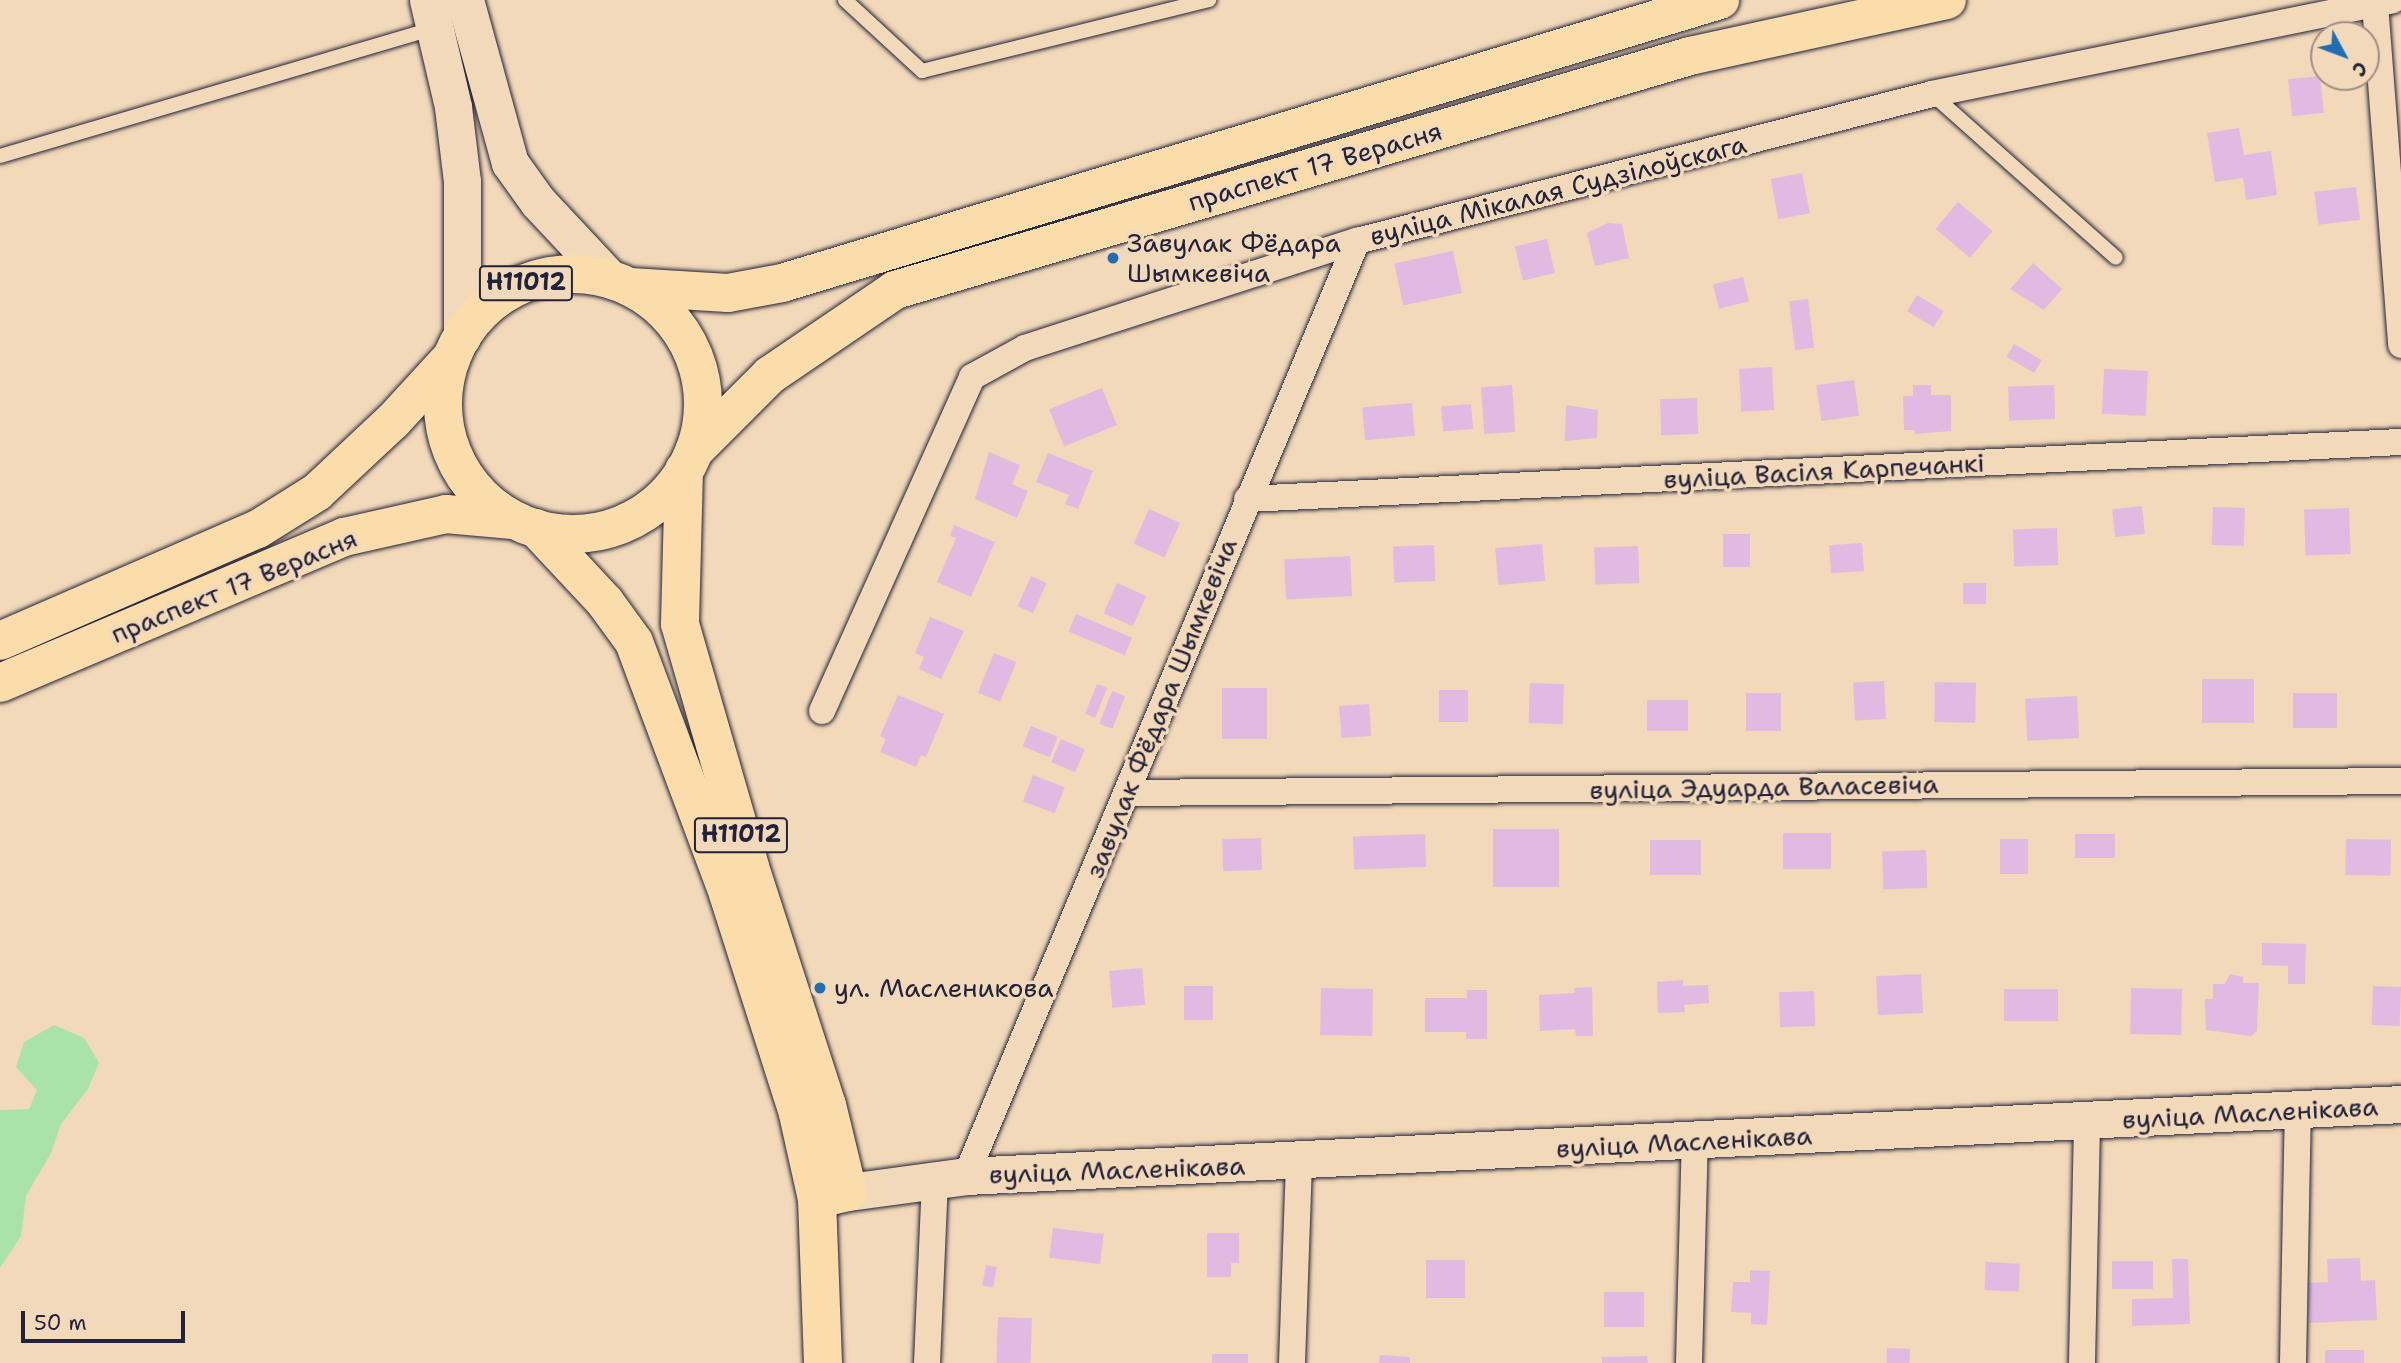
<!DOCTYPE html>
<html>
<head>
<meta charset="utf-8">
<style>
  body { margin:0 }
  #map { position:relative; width:2401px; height:1363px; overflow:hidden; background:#f2d9b9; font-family:"Shantell Sans",sans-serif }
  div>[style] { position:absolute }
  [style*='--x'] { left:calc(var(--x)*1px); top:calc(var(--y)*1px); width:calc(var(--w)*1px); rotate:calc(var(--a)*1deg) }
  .green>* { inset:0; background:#a9e3a8 }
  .building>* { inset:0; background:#e1bae2; transform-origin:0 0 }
  .roads { filter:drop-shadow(0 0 2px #22223b) drop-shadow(0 0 2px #22223b) }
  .service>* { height:14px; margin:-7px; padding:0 7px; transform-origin:7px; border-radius:7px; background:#f2d9b9 }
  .minor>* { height:26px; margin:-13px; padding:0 13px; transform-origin:13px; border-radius:13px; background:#f2d9b9 }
  .secondary>* { height:37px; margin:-18.5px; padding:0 18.5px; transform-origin:18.5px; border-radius:18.5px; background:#f2d9b9 }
  .primary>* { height:38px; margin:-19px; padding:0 19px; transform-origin:19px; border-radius:19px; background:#fbddab }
  .primary>.ring { margin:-19px; padding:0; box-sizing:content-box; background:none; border:38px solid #fbddab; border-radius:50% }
  .dots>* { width:19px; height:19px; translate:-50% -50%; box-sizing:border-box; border:4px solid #f2d9b9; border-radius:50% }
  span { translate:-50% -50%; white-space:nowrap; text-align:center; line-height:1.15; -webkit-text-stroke:7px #f2d9b9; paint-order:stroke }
  .shield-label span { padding:2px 5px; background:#f2d9b9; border:2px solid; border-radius:5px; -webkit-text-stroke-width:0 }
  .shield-label { font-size:24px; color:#22223b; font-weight:700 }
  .street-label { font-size:26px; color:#22223b }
  .poi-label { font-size:26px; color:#22223b }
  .left { translate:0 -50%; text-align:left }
  .north { position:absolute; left:2310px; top:21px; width:70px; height:70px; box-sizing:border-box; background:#f2d9b9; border:2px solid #9f9087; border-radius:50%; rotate:131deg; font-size:19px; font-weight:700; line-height:28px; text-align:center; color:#22223b }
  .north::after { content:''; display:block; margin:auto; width:24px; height:32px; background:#1f6fb2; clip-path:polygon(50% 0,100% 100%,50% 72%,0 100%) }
  .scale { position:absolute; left:21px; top:1311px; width:164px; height:32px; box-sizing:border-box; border:4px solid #22223b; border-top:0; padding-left:9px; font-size:21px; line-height:24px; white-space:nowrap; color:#22223b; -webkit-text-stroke:5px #f2d9b9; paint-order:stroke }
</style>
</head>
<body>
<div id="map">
  <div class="green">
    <div style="clip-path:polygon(54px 1025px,84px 1038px,99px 1063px,88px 1089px,61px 1124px,51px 1153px,26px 1196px,21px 1236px,0 1268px,0 1110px,29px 1109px,37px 1090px,16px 1067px,24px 1042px)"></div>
  </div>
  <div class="building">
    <div style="left:2320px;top:76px;width:37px;height:32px;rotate:84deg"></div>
    <div style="clip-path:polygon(2239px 128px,2244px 155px,2271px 151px,2277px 195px,2246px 200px,2243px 178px,2215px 182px,2207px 133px)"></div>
    <div style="left:1802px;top:173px;width:41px;height:32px;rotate:79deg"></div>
    <div style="left:2356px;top:187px;width:33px;height:42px;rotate:83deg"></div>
    <div style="left:1958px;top:202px;width:45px;height:35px;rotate:40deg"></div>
    <div style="clip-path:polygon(1608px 223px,1622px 224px,1629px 258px,1595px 266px,1587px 233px)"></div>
    <div style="left:1547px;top:239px;width:35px;height:33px;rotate:77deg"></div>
    <div style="left:1453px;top:251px;width:43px;height:60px;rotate:78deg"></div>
    <div style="clip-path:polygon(2033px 263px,2062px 289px,2044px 310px,2010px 289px)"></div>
    <div style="left:1743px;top:277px;width:25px;height:31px;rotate:76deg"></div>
    <div style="left:1917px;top:295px;width:31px;height:19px;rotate:31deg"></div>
    <div style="left:1808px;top:299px;width:49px;height:19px;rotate:83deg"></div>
    <div style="left:2014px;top:344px;width:32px;height:15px;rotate:30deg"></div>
    <div style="left:1772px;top:367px;width:43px;height:33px;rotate:87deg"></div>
    <div style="left:2148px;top:371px;width:45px;height:44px;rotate:93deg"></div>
    <div style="left:1854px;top:380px;width:36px;height:38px;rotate:82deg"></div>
    <div style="left:1512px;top:385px;width:47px;height:31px;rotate:86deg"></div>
    <div style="clip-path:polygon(1913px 385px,1931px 385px,1931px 395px,1951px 395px,1951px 431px,1915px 434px,1915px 430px,1904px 430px,1903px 396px,1913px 396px)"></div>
    <div style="left:2054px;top:385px;width:34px;height:46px;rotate:88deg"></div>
    <div style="left:1102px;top:388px;width:40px;height:57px;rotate:68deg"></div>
    <div style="left:1697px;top:398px;width:36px;height:37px;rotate:88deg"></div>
    <div style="left:1412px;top:403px;width:33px;height:50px;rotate:85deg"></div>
    <div style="left:1471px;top:404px;width:25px;height:30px;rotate:85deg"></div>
    <div style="clip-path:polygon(1566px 405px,1598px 410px,1597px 438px,1565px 441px)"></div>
    <div style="clip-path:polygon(989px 452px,1020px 465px,1012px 484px,1028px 491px,1017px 518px,975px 499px)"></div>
    <div style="clip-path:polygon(1048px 453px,1093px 471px,1078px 509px,1065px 504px,1069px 495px,1036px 482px)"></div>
    <div style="left:2142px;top:506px;width:28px;height:30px;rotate:84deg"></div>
    <div style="left:2213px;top:507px;width:32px;height:38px;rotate:2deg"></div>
    <div style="left:2349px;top:508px;width:46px;height:45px;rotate:88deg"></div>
    <div style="left:1149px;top:509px;width:34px;height:38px;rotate:24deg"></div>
    <div style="clip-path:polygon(954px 525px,995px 542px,971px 597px,937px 582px,956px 538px,950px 536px)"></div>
    <div style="left:2057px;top:528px;width:37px;height:44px;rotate:88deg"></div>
    <div style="left:1723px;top:534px;width:27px;height:33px"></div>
    <div style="left:1862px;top:543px;width:28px;height:33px;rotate:86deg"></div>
    <div style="left:1542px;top:544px;width:37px;height:47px;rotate:85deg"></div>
    <div style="left:1434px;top:545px;width:36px;height:41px;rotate:88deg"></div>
    <div style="left:1638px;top:546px;width:37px;height:44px;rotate:88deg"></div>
    <div style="left:1350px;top:556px;width:40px;height:66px;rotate:87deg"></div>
    <div style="left:1031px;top:576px;width:17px;height:33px;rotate:24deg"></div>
    <div style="left:1117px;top:583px;width:32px;height:33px;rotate:24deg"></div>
    <div style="left:1986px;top:583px;width:21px;height:23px;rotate:90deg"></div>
    <div style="left:1076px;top:614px;width:61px;height:19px;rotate:23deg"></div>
    <div style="clip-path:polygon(930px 617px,964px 631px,941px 679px,919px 669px,924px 657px,915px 653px)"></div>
    <div style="left:994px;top:653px;width:24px;height:43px;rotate:22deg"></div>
    <div style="left:2202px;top:679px;width:52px;height:44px"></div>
    <div style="left:1884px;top:681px;width:38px;height:31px;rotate:87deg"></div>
    <div style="left:1935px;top:682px;width:41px;height:40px;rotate:1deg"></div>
    <div style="left:1530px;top:683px;width:34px;height:40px;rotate:2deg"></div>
    <div style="left:1097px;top:684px;width:11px;height:32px;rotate:22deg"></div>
    <div style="left:1222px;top:688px;width:45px;height:51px"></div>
    <div style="left:1439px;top:690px;width:29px;height:32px"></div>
    <div style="left:1112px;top:691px;width:14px;height:35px;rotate:21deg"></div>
    <div style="left:1746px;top:693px;width:35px;height:38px"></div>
    <div style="left:2293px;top:693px;width:44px;height:35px"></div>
    <div style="clip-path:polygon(898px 695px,944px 714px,926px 757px,921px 755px,916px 767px,880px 752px,886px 739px,880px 736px)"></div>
    <div style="left:2077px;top:696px;width:42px;height:52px;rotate:87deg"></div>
    <div style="left:1647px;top:700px;width:41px;height:31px"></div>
    <div style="left:1369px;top:704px;width:32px;height:30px;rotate:86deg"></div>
    <div style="left:1031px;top:726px;width:29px;height:22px;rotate:22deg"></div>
    <div style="left:1061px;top:739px;width:26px;height:25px;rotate:23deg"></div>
    <div style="left:1033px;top:775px;width:34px;height:28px;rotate:21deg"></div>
    <div style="left:1559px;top:829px;width:58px;height:66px;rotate:90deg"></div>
    <div style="left:1783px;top:833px;width:48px;height:36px"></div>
    <div style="left:1425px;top:834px;width:33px;height:72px;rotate:88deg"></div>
    <div style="left:2115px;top:834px;width:24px;height:40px;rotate:90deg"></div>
    <div style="left:1261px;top:838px;width:32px;height:39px;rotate:88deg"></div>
    <div style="left:2000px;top:839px;width:28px;height:35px"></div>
    <div style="left:2346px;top:839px;width:45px;height:36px;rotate:1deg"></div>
    <div style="left:1650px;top:840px;width:51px;height:35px"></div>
    <div style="left:1926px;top:850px;width:38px;height:44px;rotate:88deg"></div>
    <div style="clip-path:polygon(2262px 943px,2306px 944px,2305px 984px,2288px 984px,2288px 966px,2262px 965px)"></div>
    <div style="left:1142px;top:968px;width:37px;height:33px;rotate:85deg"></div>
    <div style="left:1921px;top:974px;width:39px;height:45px;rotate:87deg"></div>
    <div style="clip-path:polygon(2230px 974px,2243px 977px,2243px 983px,2259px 983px,2257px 1031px,2251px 1036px,2206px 1030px,2205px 999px,2213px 999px,2213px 984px,2225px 984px)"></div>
    <div style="clip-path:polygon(1683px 980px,1683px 986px,1708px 985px,1709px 1003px,1684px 1005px,1685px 1012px,1658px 1013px,1657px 982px)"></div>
    <div style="left:1213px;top:986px;width:34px;height:29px;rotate:90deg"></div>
    <div style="left:2373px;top:986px;width:28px;height:39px;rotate:2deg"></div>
    <div style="clip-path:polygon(1592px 987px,1593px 1036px,1576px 1036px,1575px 1029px,1540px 1031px,1539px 995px,1575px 993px,1574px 988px)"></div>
    <div style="left:1321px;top:988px;width:52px;height:47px;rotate:1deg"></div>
    <div style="left:2131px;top:988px;width:51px;height:46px;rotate:1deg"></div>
    <div style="left:2058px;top:989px;width:32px;height:54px;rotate:90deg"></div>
    <div style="clip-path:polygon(1467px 990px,1487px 990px,1487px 1039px,1466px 1039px,1466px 1032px,1425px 1032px,1425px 998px,1467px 998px)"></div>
    <div style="left:1814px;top:991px;width:35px;height:35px;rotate:88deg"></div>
    <div style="left:1053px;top:1228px;width:51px;height:30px;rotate:7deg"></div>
    <div style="clip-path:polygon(1207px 1233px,1239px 1233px,1239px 1263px,1231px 1263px,1231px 1277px,1207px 1277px)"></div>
    <div style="clip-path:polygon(2360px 1258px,2361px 1281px,2375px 1280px,2377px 1320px,2309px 1323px,2308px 1283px,2328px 1282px,2327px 1259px)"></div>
    <div style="clip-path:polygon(2172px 1259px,2188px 1259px,2190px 1324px,2132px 1326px,2132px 1299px,2173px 1298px)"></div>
    <div style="left:1426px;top:1260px;width:39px;height:38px"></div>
    <div style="left:2112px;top:1261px;width:41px;height:28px"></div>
    <div style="left:1986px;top:1262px;width:34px;height:28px;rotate:3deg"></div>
    <div style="left:986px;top:1265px;width:11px;height:21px;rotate:10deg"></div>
    <div style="clip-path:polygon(1750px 1270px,1770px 1271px,1767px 1325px,1751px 1324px,1751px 1313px,1731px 1312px,1733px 1282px,1750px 1282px)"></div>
    <div style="left:1604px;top:1292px;width:40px;height:35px"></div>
    <div style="left:998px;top:1317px;width:34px;height:46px;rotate:2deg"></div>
    <div style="left:1887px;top:1348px;width:23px;height:15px;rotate:2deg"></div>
    <div style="left:2325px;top:1350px;width:39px;height:13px"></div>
    <div style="left:1212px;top:1354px;width:36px;height:9px"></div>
    <div style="clip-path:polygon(1380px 1355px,1410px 1357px,1410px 1363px,1379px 1363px)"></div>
    <div style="clip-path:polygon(1647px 1356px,1648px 1363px,1602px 1363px,1602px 1357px)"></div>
  </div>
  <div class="roads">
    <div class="service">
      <div style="--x:845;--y:0;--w:105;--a:42.7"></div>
      <div style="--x:922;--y:71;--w:296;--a:-13.9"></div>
      <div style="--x:1932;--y:94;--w:246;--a:41.7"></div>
      <div style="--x:0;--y:156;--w:453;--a:-16.4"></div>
    </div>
    <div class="minor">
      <div style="--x:2375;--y:4;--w:342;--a:85.6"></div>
      <div style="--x:1247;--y:499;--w:1155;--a:-2.83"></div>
      <div style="--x:822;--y:711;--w:366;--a:-65.8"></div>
      <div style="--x:972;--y:377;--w:60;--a:-28.7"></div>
      <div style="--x:1025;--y:348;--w:349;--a:-17.9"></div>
      <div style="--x:1357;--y:241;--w:593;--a:-14.34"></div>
      <div style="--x:1932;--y:94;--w:470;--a:-11.5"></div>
      <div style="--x:1128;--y:793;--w:1273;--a:-0.54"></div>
      <div style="--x:966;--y:1176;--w:1013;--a:-67.31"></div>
      <div style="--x:927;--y:1363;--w:185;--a:-87.5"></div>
      <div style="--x:1292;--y:1363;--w:201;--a:-88"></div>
      <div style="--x:1689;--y:1363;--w:222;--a:-88.5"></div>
      <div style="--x:2082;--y:1363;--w:240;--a:-88.8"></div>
      <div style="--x:2293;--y:1363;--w:252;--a:-88.9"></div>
    </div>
    <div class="secondary">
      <div style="--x:428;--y:0;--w:110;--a:76.8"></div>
      <div style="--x:453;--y:107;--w:75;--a:83.1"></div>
      <div style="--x:462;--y:181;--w:156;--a:90"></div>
      <div style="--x:465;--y:0;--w:169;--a:74.6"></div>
      <div style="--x:510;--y:163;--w:48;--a:54.3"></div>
      <div style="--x:538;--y:202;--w:105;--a:46.9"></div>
      <div style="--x:848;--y:1192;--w:119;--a:-7.7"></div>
      <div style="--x:966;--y:1176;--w:1437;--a:-2.87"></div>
    </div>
    <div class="primary">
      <div class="ring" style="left:443px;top:274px;width:222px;height:222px"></div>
      <div style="--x:630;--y:287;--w:98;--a:3.5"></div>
      <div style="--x:728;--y:293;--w:55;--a:-10.5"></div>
      <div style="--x:782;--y:283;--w:980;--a:-16.79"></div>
      <div style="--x:694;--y:451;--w:107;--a:-45"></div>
      <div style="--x:770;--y:375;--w:151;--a:-34.2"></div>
      <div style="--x:895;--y:290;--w:829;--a:-16.4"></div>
      <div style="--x:1690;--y:56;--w:263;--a:-12.3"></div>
      <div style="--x:684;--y:470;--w:154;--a:91.5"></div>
      <div style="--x:680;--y:624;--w:253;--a:73.9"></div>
      <div style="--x:750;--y:867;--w:250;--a:72.1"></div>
      <div style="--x:827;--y:1105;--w:89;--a:76.4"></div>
      <div style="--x:848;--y:1192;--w:32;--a:167"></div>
      <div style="--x:817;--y:1199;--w:164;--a:87.9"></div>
      <div style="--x:536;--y:528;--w:101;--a:47"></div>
      <div style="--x:605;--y:602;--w:49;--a:54.1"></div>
      <div style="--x:634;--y:642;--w:269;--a:69.5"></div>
      <div style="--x:728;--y:894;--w:231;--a:72.3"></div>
      <div style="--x:798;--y:1114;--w:87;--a:77.4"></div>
      <div style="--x:0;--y:641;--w:281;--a:-23.5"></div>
      <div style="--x:258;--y:529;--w:70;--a:-32.1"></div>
      <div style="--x:317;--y:492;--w:104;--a:-43.1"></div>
      <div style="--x:393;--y:421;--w:86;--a:-47.4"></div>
      <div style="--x:0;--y:683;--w:374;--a:-23"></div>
      <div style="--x:344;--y:537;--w:105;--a:-12.7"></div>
      <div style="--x:446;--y:514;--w:67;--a:5.1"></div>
    </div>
  </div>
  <div class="dots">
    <div style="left:1113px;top:258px;background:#1f6fb2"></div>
    <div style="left:820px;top:988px;background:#1f6fb2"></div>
  </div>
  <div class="shield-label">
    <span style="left:526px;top:283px">Н11012</span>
    <span style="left:741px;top:835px">Н11012</span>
  </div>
  <div class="street-label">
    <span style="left:1315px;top:166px;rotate:-16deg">праспект 17 Верасня</span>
    <span style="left:1558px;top:190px;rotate:-14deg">вуліца Мікалая Судзілоўскага</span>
    <span style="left:1824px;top:471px;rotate:-3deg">вуліца Васіля Карпечанкі</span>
    <span style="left:234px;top:586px;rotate:-22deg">праспект 17 Верасня</span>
    <span style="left:1161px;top:708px;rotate:-68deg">завулак Фёдара Шымкевіча</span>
    <span style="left:1764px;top:787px;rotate:-1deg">вуліца Эдуарда Валасевіча</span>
    <span style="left:2250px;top:1113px;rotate:-3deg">вуліца Масленікава</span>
    <span style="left:1684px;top:1142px;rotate:-3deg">вуліца Масленікава</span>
    <span style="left:1117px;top:1170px;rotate:-2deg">вуліца Масленікава</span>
  </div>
  <div class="poi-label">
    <span class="left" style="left:1127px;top:258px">Завулак Фёдара<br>Шымкевіча</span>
    <span class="left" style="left:834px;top:988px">ул. Масленикова</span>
  </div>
  <div class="north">С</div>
  <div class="scale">50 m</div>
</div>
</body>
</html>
